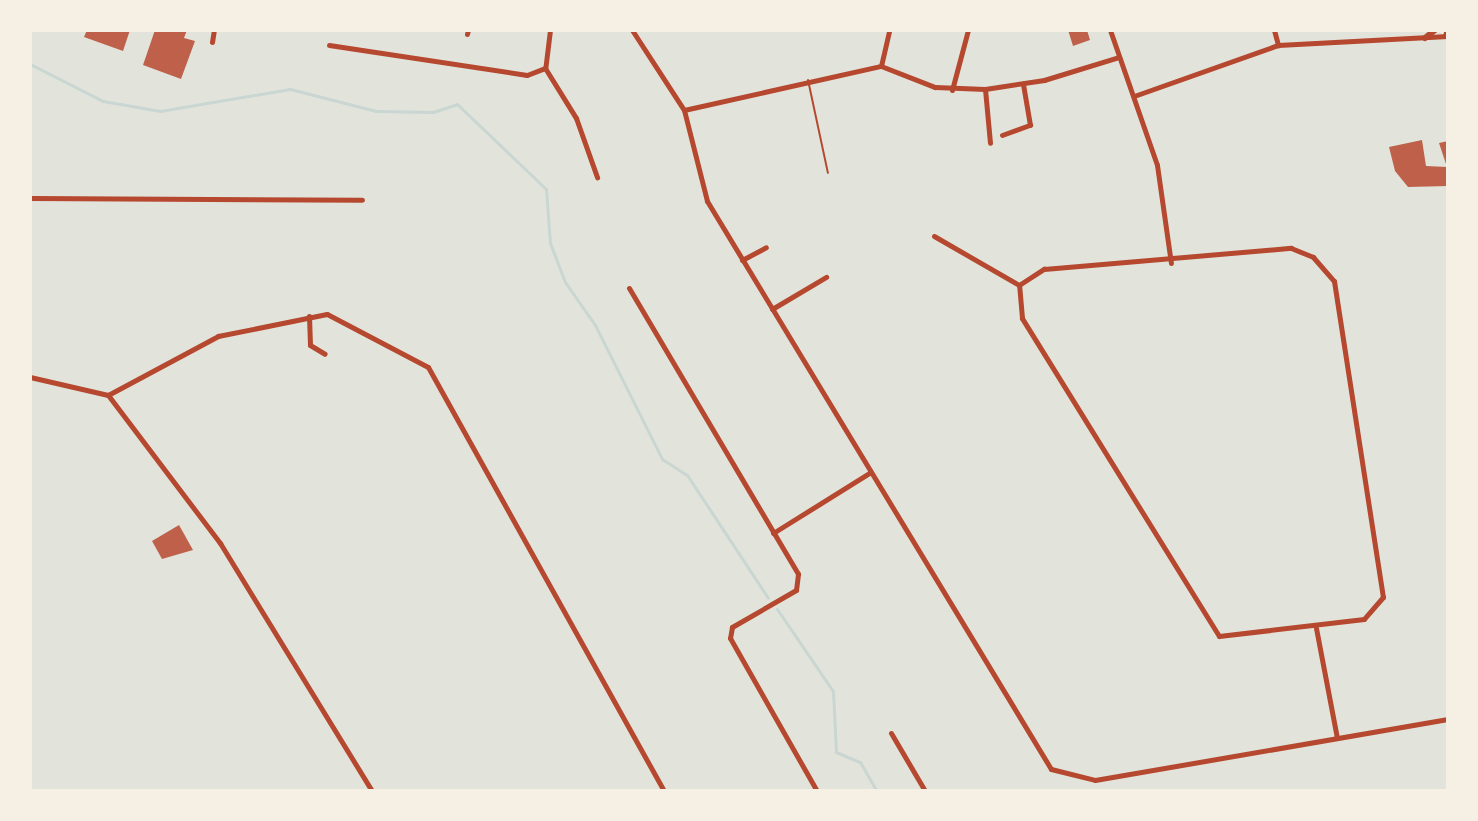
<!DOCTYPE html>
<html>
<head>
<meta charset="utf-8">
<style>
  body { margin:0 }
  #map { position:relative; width:1478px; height:821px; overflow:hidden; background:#f6efe4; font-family:Overpass,sans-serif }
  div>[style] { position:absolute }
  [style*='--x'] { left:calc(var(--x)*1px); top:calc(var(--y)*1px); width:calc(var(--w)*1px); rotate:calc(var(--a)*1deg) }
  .green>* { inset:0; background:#e2e4dc }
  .stream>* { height:3px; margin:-1.5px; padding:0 1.5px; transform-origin:1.5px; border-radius:1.5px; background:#c9d6d2 }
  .building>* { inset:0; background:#bf614a }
  .service>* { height:2px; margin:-1px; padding:0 1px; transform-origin:1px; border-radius:1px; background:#b5482f }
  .minor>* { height:5px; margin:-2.5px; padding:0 2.5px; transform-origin:2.5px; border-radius:2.5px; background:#b5482f }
  .tertiary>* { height:6px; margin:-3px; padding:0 3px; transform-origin:3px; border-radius:3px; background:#b5482f }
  span { translate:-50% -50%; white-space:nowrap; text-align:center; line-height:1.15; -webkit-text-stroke:8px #f6efe4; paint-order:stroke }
  .frame { position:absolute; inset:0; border:32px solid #f6efe4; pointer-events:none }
</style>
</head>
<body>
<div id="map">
  <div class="green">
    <div style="clip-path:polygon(30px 30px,1439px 30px,1448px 42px,1448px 791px,30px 791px)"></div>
  </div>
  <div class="stream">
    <div style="--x:30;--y:64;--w:82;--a:26.9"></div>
    <div style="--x:103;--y:101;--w:58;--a:10"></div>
    <div style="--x:160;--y:111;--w:132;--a:-9.6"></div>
    <div style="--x:290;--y:89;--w:89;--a:14.3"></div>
    <div style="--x:376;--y:111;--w:57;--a:1"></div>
    <div style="--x:433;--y:112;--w:25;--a:-18"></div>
    <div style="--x:457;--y:104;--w:123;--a:43.7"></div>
    <div style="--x:546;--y:189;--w:54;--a:85.8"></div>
    <div style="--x:550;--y:243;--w:42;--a:69"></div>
    <div style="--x:565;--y:282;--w:52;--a:55.1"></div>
    <div style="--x:595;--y:325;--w:150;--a:63.4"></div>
    <div style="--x:662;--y:459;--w:30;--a:33"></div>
    <div style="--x:687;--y:475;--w:147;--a:56.6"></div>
    <div style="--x:777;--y:609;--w:99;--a:55.7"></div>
    <div style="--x:833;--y:691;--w:61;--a:87.2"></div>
    <div style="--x:836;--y:752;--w:26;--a:23"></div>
    <div style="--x:860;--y:762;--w:34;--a:60"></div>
  </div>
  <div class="building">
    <div style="clip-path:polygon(87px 30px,130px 30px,123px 51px,84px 37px)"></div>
    <div style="clip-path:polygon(155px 30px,187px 30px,184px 38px,195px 41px,181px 79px,143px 65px)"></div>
    <div style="clip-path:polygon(1068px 30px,1087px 30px,1090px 40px,1073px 46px)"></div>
    <div style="clip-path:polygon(1422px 140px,1426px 166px,1447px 167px,1439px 143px,1448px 141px,1448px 186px,1408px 187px,1395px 171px,1389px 147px)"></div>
    <div style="clip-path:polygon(179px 525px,193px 550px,162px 559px,152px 541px)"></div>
  </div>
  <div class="service">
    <div style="--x:808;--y:80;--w:95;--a:77.9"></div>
  </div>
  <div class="minor">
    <div style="--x:550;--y:30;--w:38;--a:97"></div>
    <div style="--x:545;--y:68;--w:59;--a:58.2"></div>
    <div style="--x:576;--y:118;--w:63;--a:70.4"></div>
    <div style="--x:632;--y:30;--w:95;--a:57"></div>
    <div style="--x:684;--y:110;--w:94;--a:75.8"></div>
    <div style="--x:707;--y:201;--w:664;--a:58.8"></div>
    <div style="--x:1051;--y:769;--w:45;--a:14"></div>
    <div style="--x:1095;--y:780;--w:358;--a:-9.8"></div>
    <div style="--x:1110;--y:30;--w:143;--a:70.8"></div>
    <div style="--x:1157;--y:165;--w:99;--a:81.9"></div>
    <div style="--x:1274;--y:30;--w:16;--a:75"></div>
    <div style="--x:467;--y:34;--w:4;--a:-76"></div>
    <div style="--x:212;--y:42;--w:12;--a:-81"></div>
    <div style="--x:329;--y:45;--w:200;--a:8.6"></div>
    <div style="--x:527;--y:75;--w:19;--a:-21"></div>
    <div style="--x:881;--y:66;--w:37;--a:-77"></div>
    <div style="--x:985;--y:89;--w:54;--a:84.7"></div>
    <div style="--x:952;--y:90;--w:62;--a:-75.1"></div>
    <div style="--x:1134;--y:96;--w:153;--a:-19.5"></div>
    <div style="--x:1278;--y:45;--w:170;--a:-3"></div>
    <div style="--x:684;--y:110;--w:202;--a:-12.6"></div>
    <div style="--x:881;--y:66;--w:58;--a:21.3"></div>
    <div style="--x:935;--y:87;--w:50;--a:2.3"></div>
    <div style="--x:985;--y:89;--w:60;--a:-8.7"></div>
    <div style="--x:1044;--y:80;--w:78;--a:-17"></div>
    <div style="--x:1002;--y:135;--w:30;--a:-20"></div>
    <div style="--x:1030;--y:125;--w:42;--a:-99.7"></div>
    <div style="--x:30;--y:198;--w:332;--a:0.3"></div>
    <div style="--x:934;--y:236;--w:98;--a:30"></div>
    <div style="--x:1291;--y:248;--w:24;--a:22"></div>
    <div style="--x:1313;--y:257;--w:32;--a:49"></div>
    <div style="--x:1334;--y:281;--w:320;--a:81.2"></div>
    <div style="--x:1383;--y:597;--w:29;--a:131"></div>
    <div style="--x:1364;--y:619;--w:146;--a:173.3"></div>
    <div style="--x:1219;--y:636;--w:374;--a:-121.8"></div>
    <div style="--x:1022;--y:318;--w:33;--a:-95"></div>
    <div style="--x:1019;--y:285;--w:30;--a:-33"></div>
    <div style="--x:1044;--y:269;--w:248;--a:-4.9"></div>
    <div style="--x:742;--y:260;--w:27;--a:-28"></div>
    <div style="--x:629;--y:288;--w:332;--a:59.4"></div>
    <div style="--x:798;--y:574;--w:16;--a:97"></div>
    <div style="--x:796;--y:590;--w:74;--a:150"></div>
    <div style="--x:732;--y:627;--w:11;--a:100"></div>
    <div style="--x:730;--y:638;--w:176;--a:60.4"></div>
    <div style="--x:772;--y:309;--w:63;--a:-30.7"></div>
    <div style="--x:309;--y:316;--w:29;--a:88"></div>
    <div style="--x:310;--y:345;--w:17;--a:31"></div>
    <div style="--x:30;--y:377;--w:80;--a:13"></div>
    <div style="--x:108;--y:395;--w:186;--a:52.9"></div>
    <div style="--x:220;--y:543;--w:291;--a:58.5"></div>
    <div style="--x:108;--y:395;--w:125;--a:-28.2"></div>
    <div style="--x:218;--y:336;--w:111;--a:-11.4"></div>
    <div style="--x:327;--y:314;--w:114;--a:27.7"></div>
    <div style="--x:428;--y:367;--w:485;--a:60.9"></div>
    <div style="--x:773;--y:533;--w:115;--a:-31.9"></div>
    <div style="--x:1316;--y:628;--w:112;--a:79.2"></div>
    <div style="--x:891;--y:733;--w:67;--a:59.6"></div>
  </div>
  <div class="tertiary">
    <div style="--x:1446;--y:36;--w:6;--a:-72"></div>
    <div style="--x:1425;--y:38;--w:13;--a:-39"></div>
  </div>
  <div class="frame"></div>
</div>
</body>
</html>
